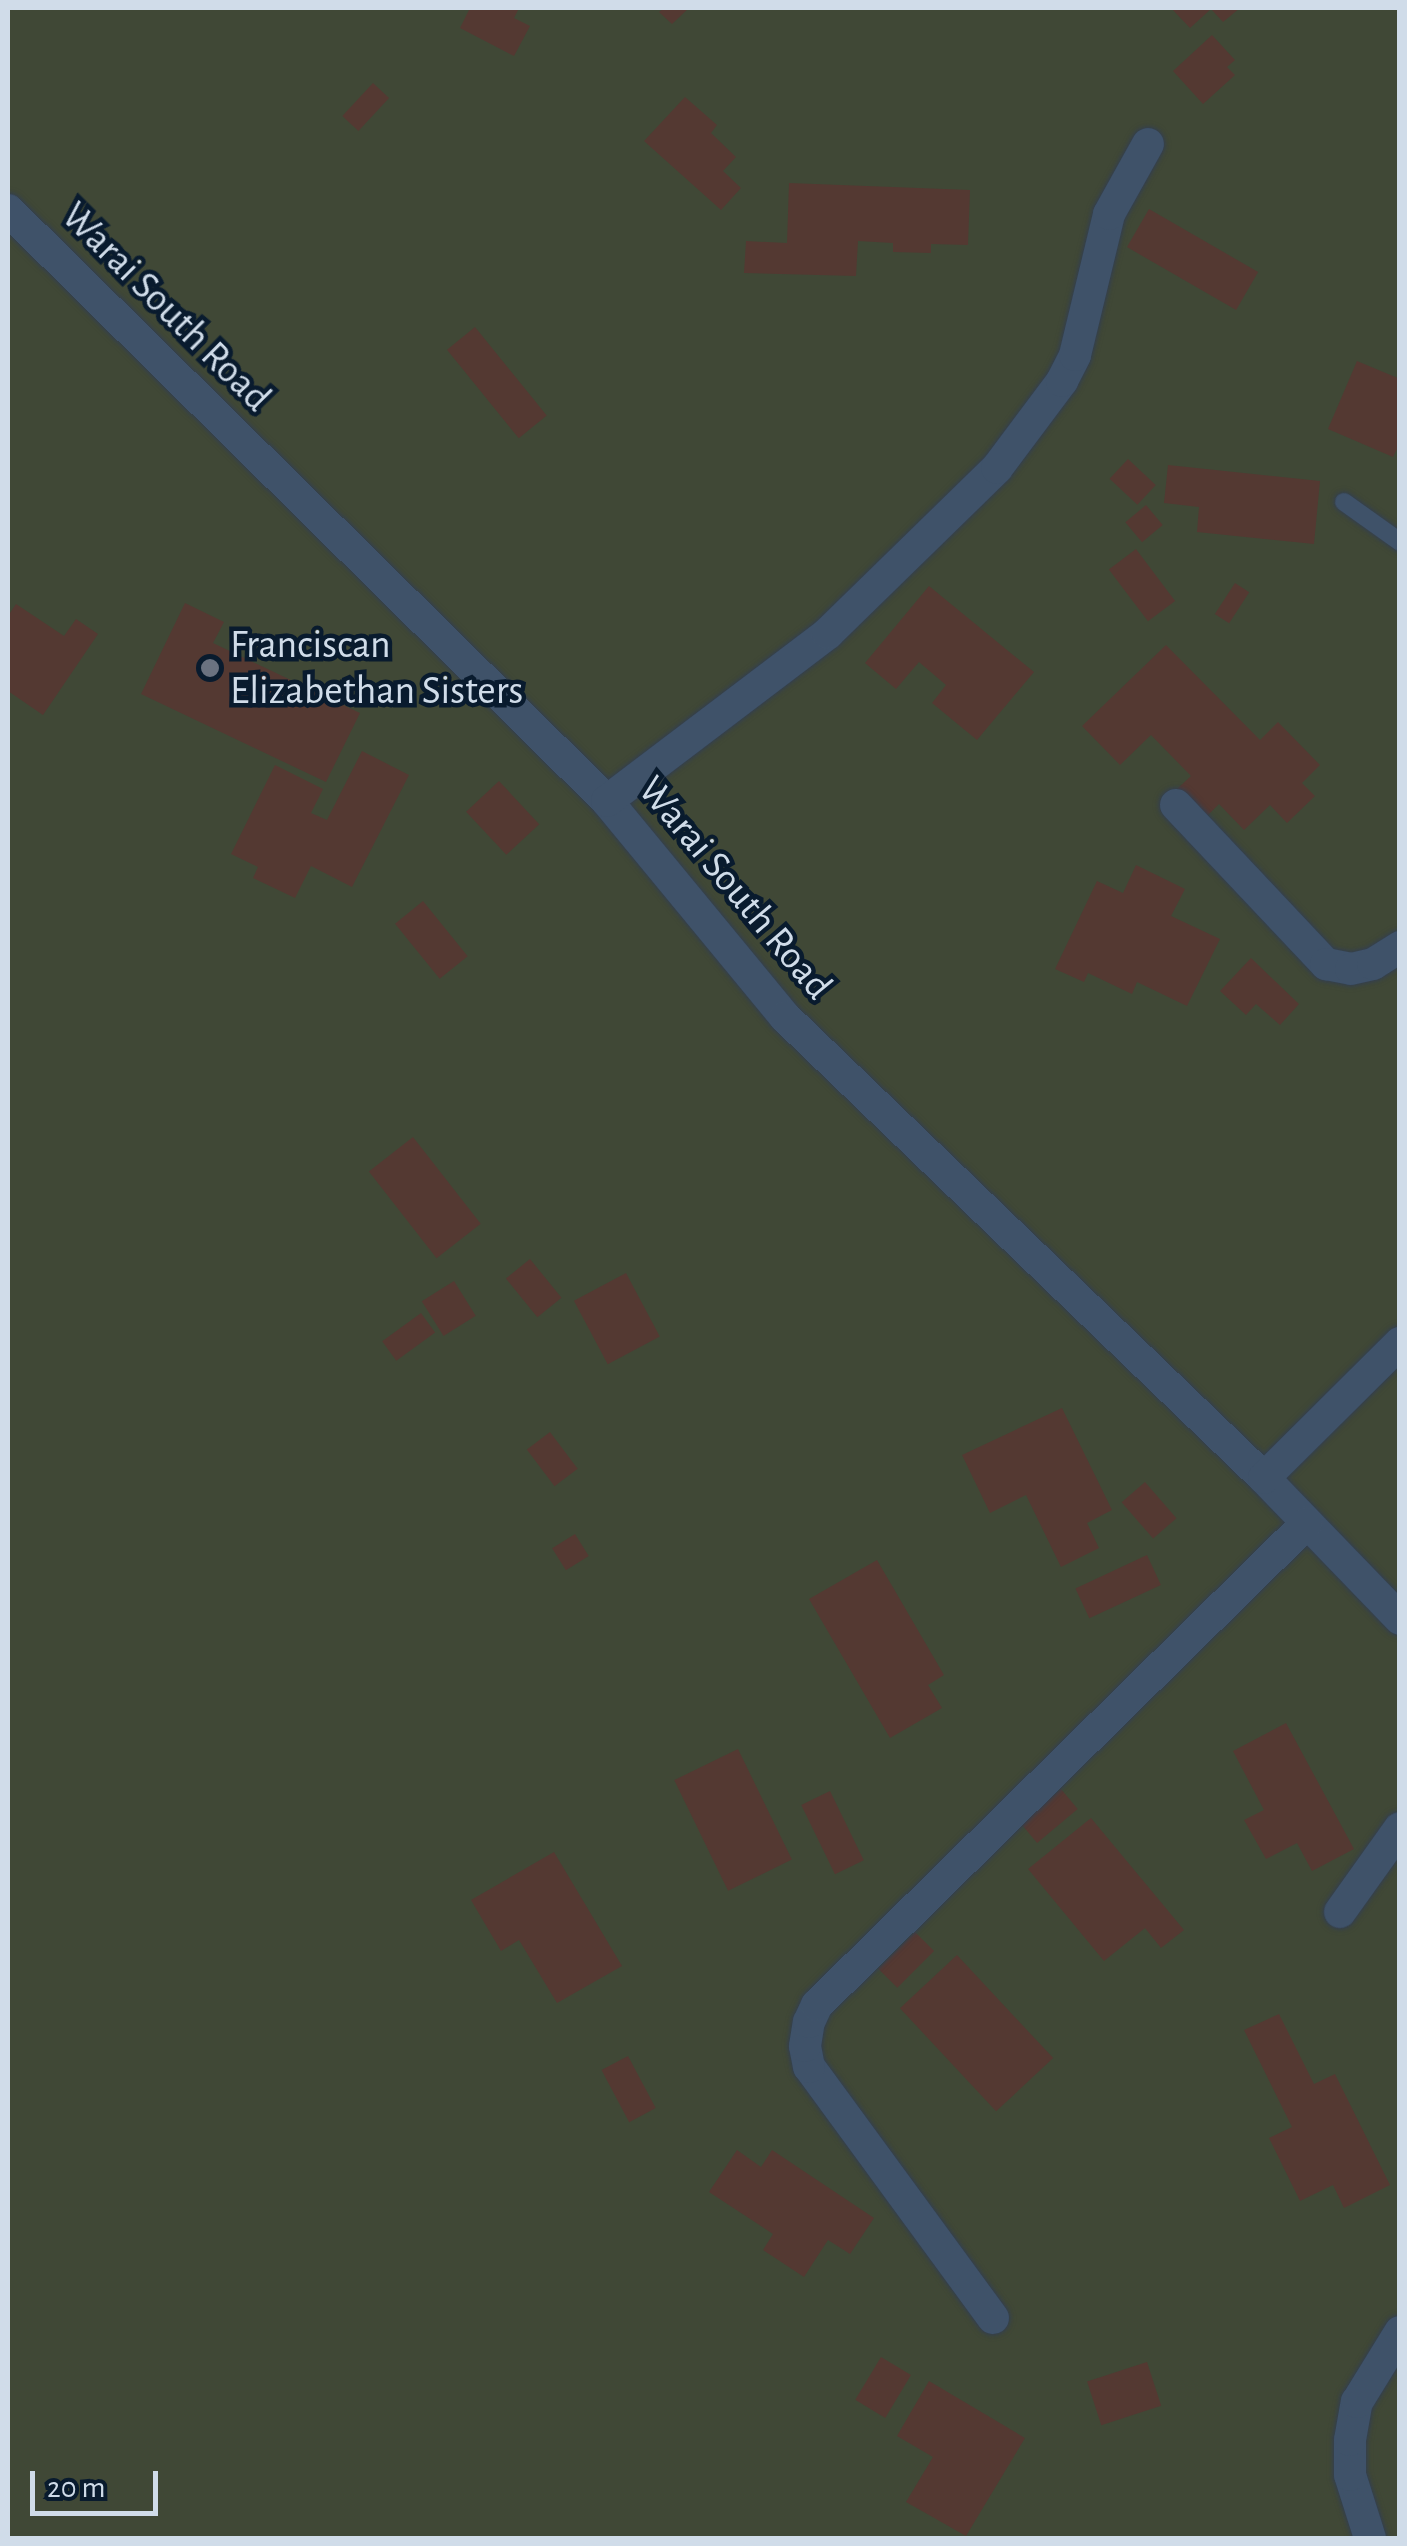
<!DOCTYPE html>
<html>
<head>
<meta charset="utf-8">
<style>
  body { margin:0 }
  #map { position:relative; width:1407px; height:2546px; overflow:hidden; background:#132539; font-family:"Alegreya Sans",sans-serif }
  div>[style] { position:absolute }
  [style*='--x'] { left:calc(var(--x)*1px); top:calc(var(--y)*1px); width:calc(var(--w)*1px); rotate:calc(var(--a)*1deg) }
  .green>* { inset:0; background:#404836; transform-origin:0 0 }
  .building>* { inset:0; background:#543932; transform-origin:0 0 }
  .roads { filter:drop-shadow(0 0 2px #333f4f) drop-shadow(0 0 2px #333f4f) }
  .service>* { height:18px; margin:-9px; padding:0 9px; transform-origin:9px; border-radius:9px; background:#3f5269 }
  .minor>* { height:32px; margin:-16px; padding:0 16px; transform-origin:16px; border-radius:16px; background:#3f5269 }
  .dots>* { width:28px; height:28px; translate:-50% -50%; box-sizing:border-box; border:5px solid #091b2e; border-radius:50% }
  span { translate:-50% -50%; white-space:nowrap; text-align:center; line-height:1.15; -webkit-text-stroke:9px #091b2e; paint-order:stroke }
  .street-label { font-size:40px; color:#d0dce9 }
  .poi-label { font-size:40px; color:#d0dce9 }
  .left { translate:0 -50%; text-align:left }
  .frame { position:absolute; inset:0; border:10px solid #d0dce9; pointer-events:none }
  .scale { position:absolute; left:30px; top:2471px; width:128px; height:45px; box-sizing:border-box; border:5px solid #d0dce9; border-top:0; padding-left:12px; font-size:30px; line-height:35px; white-space:nowrap; color:#d0dce9; -webkit-text-stroke:8px #091b2e; paint-order:stroke }
</style>
</head>
<body>
<div id="map">
  <div class="green">
    <div style="left:8px;top:8px;width:1391px;height:2530px"></div>
  </div>
  <div class="building">
    <div style="clip-path:polygon(470px 8px,519px 8px,514px 18px,530px 26px,514px 56px,460px 28px)"></div>
    <div style="clip-path:polygon(664px 8px,689px 8px,672px 24px,659px 12px)"></div>
    <div style="clip-path:polygon(1171px 8px,1240px 8px,1223px 22px,1211px 9px,1190px 28px)"></div>
    <div style="clip-path:polygon(1212px 35px,1235px 60px,1227px 67px,1235px 75px,1203px 104px,1173px 71px)"></div>
    <div style="left:373px;top:83px;width:22px;height:45px;rotate:43deg"></div>
    <div style="clip-path:polygon(685px 97px,717px 125px,711px 133px,736px 157px,723px 171px,741px 188px,721px 210px,644px 141px)"></div>
    <div style="clip-path:polygon(789px 183px,970px 190px,968px 245px,931px 244px,931px 253px,893px 252px,893px 243px,858px 241px,856px 276px,744px 273px,746px 241px,787px 243px)"></div>
    <div style="left:1149px;top:209px;width:126px;height:44px;rotate:30deg"></div>
    <div style="left:475px;top:327px;width:114px;height:36px;rotate:51deg"></div>
    <div style="clip-path:polygon(1357px 361px,1400px 379px,1400px 443px,1393px 457px,1328px 429px)"></div>
    <div style="left:1128px;top:459px;width:38px;height:27px;rotate:43deg"></div>
    <div style="clip-path:polygon(1168px 465px,1320px 481px,1314px 544px,1197px 532px,1199px 507px,1164px 503px)"></div>
    <div style="left:1146px;top:505px;width:26px;height:27px;rotate:50deg"></div>
    <div style="left:1136px;top:549px;width:65px;height:34px;rotate:53deg"></div>
    <div style="left:1235px;top:583px;width:17px;height:37px;rotate:33deg"></div>
    <div style="clip-path:polygon(929px 586px,1034px 672px,977px 740px,932px 703px,946px 685px,919px 662px,896px 689px,865px 663px)"></div>
    <div style="clip-path:polygon(185px 603px,224px 622px,213px 643px,360px 713px,326px 782px,141px 694px)"></div>
    <div style="clip-path:polygon(16px 604px,64px 636px,76px 619px,98px 634px,43px 715px,8px 691px,8px 616px)"></div>
    <div style="clip-path:polygon(1166px 645px,1260px 740px,1278px 722px,1320px 765px,1302px 783px,1315px 796px,1287px 823px,1270px 805px,1244px 830px,1219px 804px,1205px 818px,1177px 789px,1191px 776px,1151px 735px,1120px 765px,1082px 726px)"></div>
    <div style="clip-path:polygon(362px 751px,409px 775px,352px 887px,311px 866px,295px 898px,253px 878px,258px 867px,231px 854px,275px 765px,323px 789px,311px 813px,327px 820px)"></div>
    <div style="left:499px;top:781px;width:59px;height:45px;rotate:47deg"></div>
    <div style="clip-path:polygon(1136px 865px,1185px 889px,1171px 916px,1220px 939px,1187px 1006px,1137px 982px,1132px 994px,1088px 973px,1084px 982px,1055px 969px,1097px 881px,1123px 893px)"></div>
    <div style="left:423px;top:901px;width:71px;height:36px;rotate:51deg"></div>
    <div style="clip-path:polygon(1251px 958px,1299px 1004px,1280px 1025px,1256px 1004px,1246px 1015px,1220px 991px)"></div>
    <div style="left:413px;top:1137px;width:110px;height:56px;rotate:52deg"></div>
    <div style="left:530px;top:1259px;width:50px;height:31px;rotate:51deg"></div>
    <div style="left:626px;top:1273px;width:72px;height:59px;rotate:62deg"></div>
    <div style="left:454px;top:1281px;width:41px;height:38px;rotate:58deg"></div>
    <div style="left:421px;top:1313px;width:24px;height:48px;rotate:54deg"></div>
    <div style="clip-path:polygon(1062px 1408px,1112px 1510px,1087px 1523px,1099px 1548px,1061px 1567px,1026px 1495px,990px 1513px,962px 1455px)"></div>
    <div style="left:550px;top:1432px;width:46px;height:29px;rotate:53deg"></div>
    <div style="left:1145px;top:1482px;width:48px;height:31px;rotate:49deg"></div>
    <div style="left:575px;top:1534px;width:26px;height:27px;rotate:58deg"></div>
    <div style="left:1147px;top:1555px;width:33px;height:79px;rotate:65deg"></div>
    <div style="clip-path:polygon(877px 1560px,944px 1675px,928px 1685px,942px 1708px,890px 1738px,809px 1599px)"></div>
    <div style="clip-path:polygon(1286px 1723px,1354px 1849px,1312px 1871px,1297px 1843px,1266px 1859px,1244px 1820px,1264px 1810px,1233px 1751px)"></div>
    <div style="left:738px;top:1749px;width:123px;height:71px;rotate:64deg"></div>
    <div style="left:1061px;top:1789px;width:26px;height:53px;rotate:50deg"></div>
    <div style="left:830px;top:1791px;width:77px;height:32px;rotate:64deg"></div>
    <div style="clip-path:polygon(1091px 1818px,1184px 1930px,1161px 1948px,1145px 1928px,1104px 1961px,1028px 1869px)"></div>
    <div style="clip-path:polygon(554px 1852px,622px 1966px,557px 2003px,519px 1940px,501px 1951px,471px 1900px)"></div>
    <div style="left:915px;top:1932px;width:27px;height:52px;rotate:45deg"></div>
    <div style="left:957px;top:1955px;width:141px;height:78px;rotate:47deg"></div>
    <div style="clip-path:polygon(1279px 2014px,1314px 2084px,1335px 2074px,1390px 2185px,1344px 2208px,1333px 2185px,1300px 2201px,1269px 2138px,1292px 2127px,1244px 2030px)"></div>
    <div style="left:628px;top:2056px;width:59px;height:30px;rotate:62deg"></div>
    <div style="clip-path:polygon(737px 2150px,761px 2167px,772px 2150px,874px 2218px,850px 2254px,828px 2240px,804px 2277px,763px 2250px,773px 2234px,709px 2192px)"></div>
    <div style="left:881px;top:2357px;width:35px;height:50px;rotate:31deg"></div>
    <div style="left:1147px;top:2362px;width:46px;height:63px;rotate:72deg"></div>
    <div style="clip-path:polygon(929px 2381px,1025px 2438px,966px 2536px,906px 2502px,933px 2457px,897px 2436px)"></div>
  </div>
  <div class="roads">
    <div class="service">
      <div style="--x:1344;--y:502;--w:69;--a:35.5"></div>
    </div>
    <div class="minor">
      <div style="--x:8;--y:210;--w:841;--a:44.61"></div>
      <div style="--x:607;--y:801;--w:280;--a:50.5"></div>
      <div style="--x:785;--y:1017;--w:665;--a:43.9"></div>
      <div style="--x:1264;--y:1478;--w:196;--a:46"></div>
      <div style="--x:607;--y:801;--w:278;--a:-37.2"></div>
      <div style="--x:828;--y:633;--w:236;--a:-44.3"></div>
      <div style="--x:997;--y:468;--w:109;--a:-53.2"></div>
      <div style="--x:1062;--y:381;--w:29;--a:-63"></div>
      <div style="--x:1075;--y:355;--w:145;--a:-76.4"></div>
      <div style="--x:1109;--y:214;--w:80;--a:-60.9"></div>
      <div style="--x:1176;--y:805;--w:219;--a:46.7"></div>
      <div style="--x:1326;--y:964;--w:25;--a:11"></div>
      <div style="--x:1351;--y:969;--w:23;--a:-13"></div>
      <div style="--x:1373;--y:964;--w:32;--a:-32"></div>
      <div style="--x:1264;--y:1478;--w:192;--a:-44.8"></div>
      <div style="--x:1340;--y:1912;--w:103;--a:-54.5"></div>
      <div style="--x:993;--y:2318;--w:311;--a:-126.2"></div>
      <div style="--x:809;--y:2067;--w:21;--a:-101"></div>
      <div style="--x:805;--y:2046;--w:24;--a:-81"></div>
      <div style="--x:809;--y:2022;--w:19;--a:-65"></div>
      <div style="--x:817;--y:2005;--w:687;--a:-44.53"></div>
      <div style="--x:1370;--y:2538;--w:66;--a:-107.6"></div>
      <div style="--x:1350;--y:2475;--w:35;--a:-90"></div>
      <div style="--x:1350;--y:2440;--w:39;--a:-80"></div>
      <div style="--x:1357;--y:2402;--w:82;--a:-58.4"></div>
    </div>
  </div>
  <div class="dots">
    <div style="left:210px;top:668px;background:#6b7280"></div>
  </div>
  <div class="street-label">
    <span style="left:166px;top:307px;rotate:45deg">Warai South Road</span>
    <span style="left:735px;top:888px;rotate:50deg">Warai South Road</span>
  </div>
  <div class="poi-label">
    <span class="left" style="left:230px;top:668px">Franciscan<br>Elizabethan Sisters</span>
  </div>
  <div class="frame"></div>
  <div class="scale">20 m</div>
</div>
</body>
</html>
